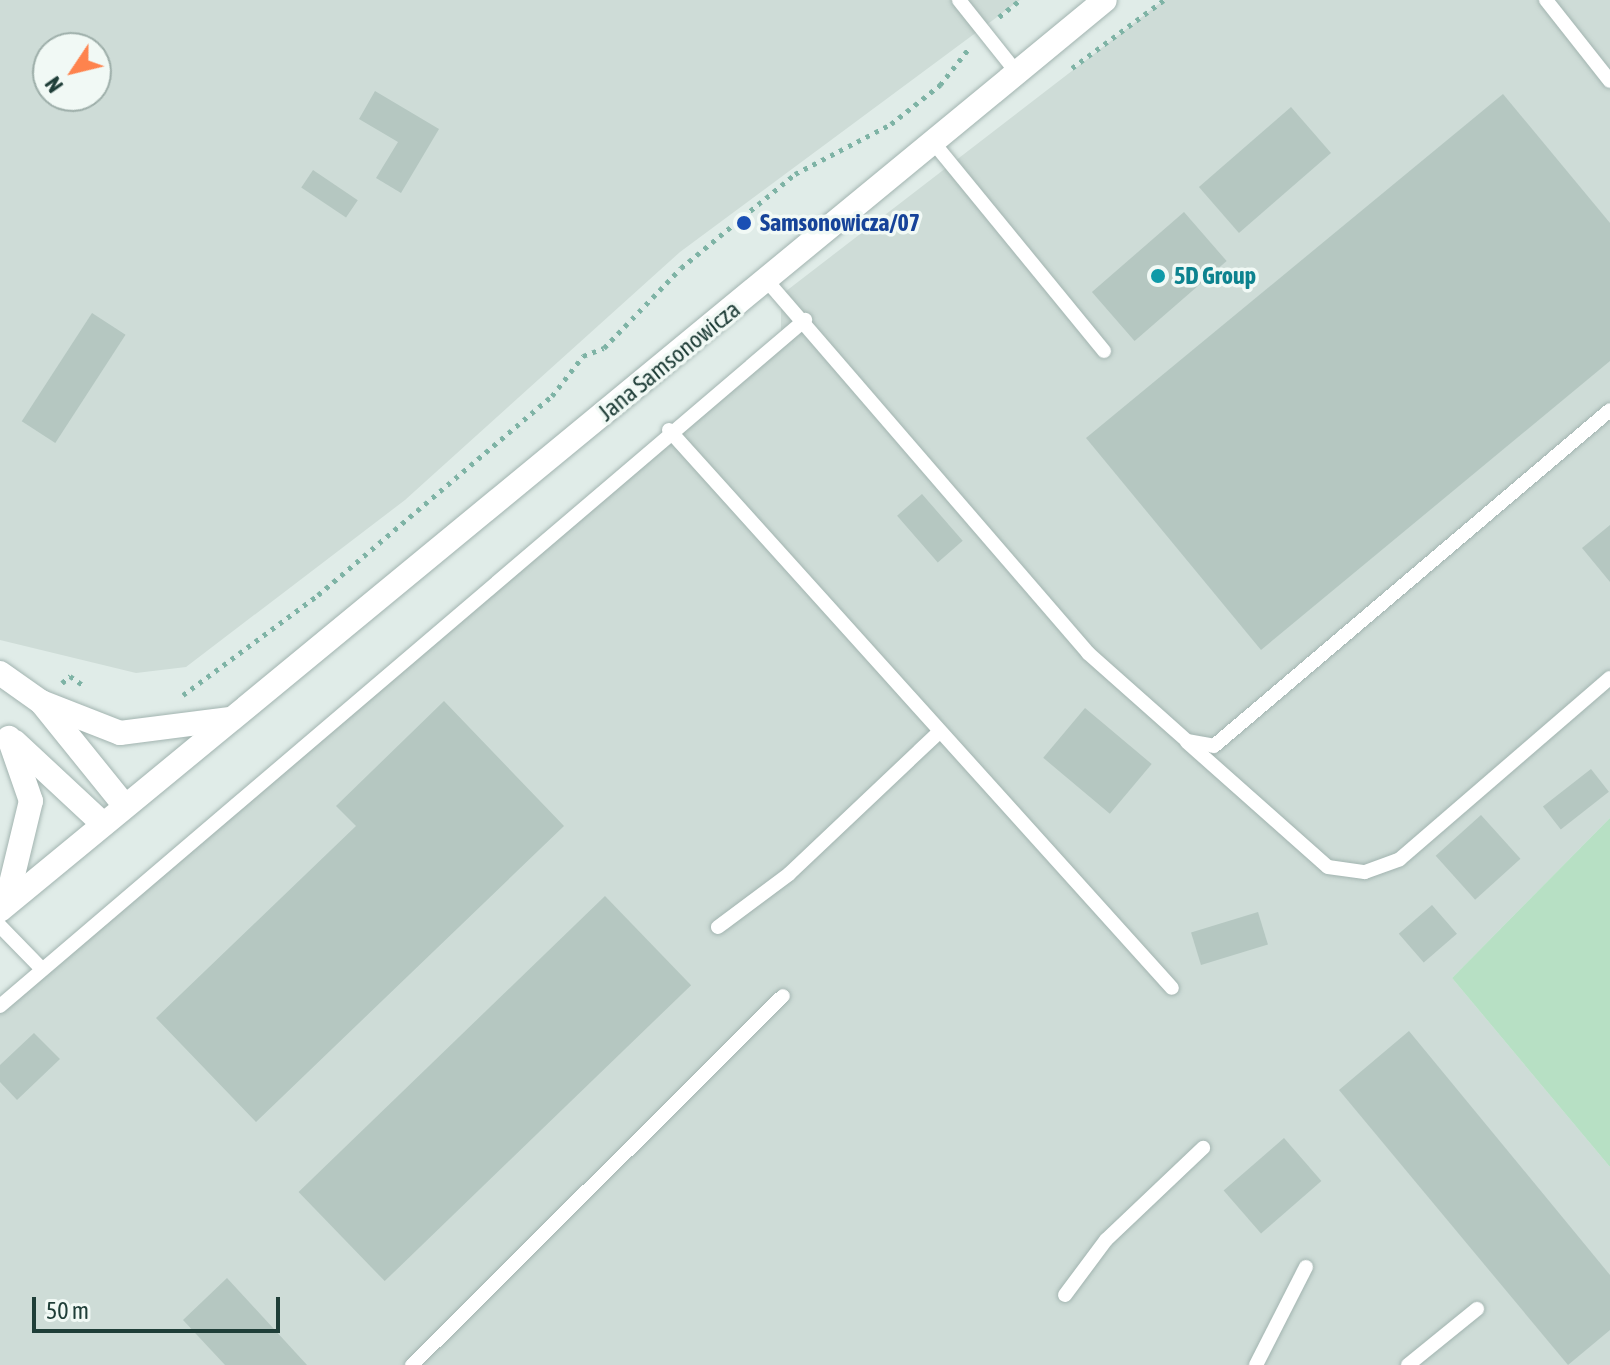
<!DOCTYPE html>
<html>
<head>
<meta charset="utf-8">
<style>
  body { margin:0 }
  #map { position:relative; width:1610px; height:1365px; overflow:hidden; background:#e0ece8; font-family:"Asap Condensed",sans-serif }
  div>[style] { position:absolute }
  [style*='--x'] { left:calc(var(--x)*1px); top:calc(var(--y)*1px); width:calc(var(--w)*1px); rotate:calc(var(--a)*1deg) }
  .built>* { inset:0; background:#cedcd7 }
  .green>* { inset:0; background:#b7e0c4 }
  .building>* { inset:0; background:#b5c7c1; transform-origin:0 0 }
  .path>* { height:5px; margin-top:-2.5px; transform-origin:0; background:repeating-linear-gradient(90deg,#7eb3a5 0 4px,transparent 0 10px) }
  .roads { filter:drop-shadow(0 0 2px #a2b4b0) drop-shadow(0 0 2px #a2b4b0) }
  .service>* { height:14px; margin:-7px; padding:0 7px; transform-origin:7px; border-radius:7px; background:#fff }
  .minor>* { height:24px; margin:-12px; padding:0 12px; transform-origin:12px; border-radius:12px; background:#fff }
  .secondary>* { height:24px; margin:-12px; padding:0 12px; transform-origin:12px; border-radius:12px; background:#fff }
  .dots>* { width:22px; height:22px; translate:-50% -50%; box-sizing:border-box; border:4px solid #f1f9f5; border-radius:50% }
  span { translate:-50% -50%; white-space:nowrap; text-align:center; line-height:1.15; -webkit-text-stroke:7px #f1f9f5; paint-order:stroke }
  .transit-label { font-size:24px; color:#164399; font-weight:700 }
  .left { translate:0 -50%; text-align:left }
  .culture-label { font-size:24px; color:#0d838f; font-weight:700 }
  .street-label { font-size:24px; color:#1f3e38 }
  .north { position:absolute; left:32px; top:32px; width:80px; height:80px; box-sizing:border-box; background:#f1f9f5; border:2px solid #9daea9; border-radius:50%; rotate:235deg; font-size:22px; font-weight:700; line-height:32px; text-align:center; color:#1f3e38 }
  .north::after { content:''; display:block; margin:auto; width:28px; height:36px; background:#fe834d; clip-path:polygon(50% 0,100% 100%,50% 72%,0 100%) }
  .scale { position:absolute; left:32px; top:1297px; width:248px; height:36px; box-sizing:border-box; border:4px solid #1f3e38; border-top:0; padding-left:10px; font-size:24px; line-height:28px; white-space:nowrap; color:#1f3e38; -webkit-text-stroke:6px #f1f9f5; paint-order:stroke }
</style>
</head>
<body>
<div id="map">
  <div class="built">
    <div style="clip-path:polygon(evenodd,0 0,1020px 0,680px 252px,405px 500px,186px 667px,136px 673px,0 640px,0 0,48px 48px,96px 48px,96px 96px,48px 96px,48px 48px)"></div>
    <div style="clip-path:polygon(1164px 0,1610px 0,1610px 818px,1452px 978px,1610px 1167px,1610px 1365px,0 1365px,0 1006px,781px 335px,781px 295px)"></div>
  </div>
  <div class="green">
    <div style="clip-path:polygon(1610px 818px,1610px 1167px,1452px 978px)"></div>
  </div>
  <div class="building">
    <div style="clip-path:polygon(375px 91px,439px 129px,401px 193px,376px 178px,398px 142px,359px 119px)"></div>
    <div style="clip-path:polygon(1503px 94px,1610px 223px,1610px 361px,1261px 650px,1086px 438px)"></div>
    <div style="left:1291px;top:107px;width:61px;height:122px;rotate:49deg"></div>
    <div style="left:313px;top:170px;width:54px;height:21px;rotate:34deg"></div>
    <div style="left:1184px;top:212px;width:65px;height:122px;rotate:49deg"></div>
    <div style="left:92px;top:313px;width:40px;height:129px;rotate:33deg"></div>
    <div style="left:922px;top:494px;width:62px;height:33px;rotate:49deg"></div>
    <div style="clip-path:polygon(1610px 525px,1610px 582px,1582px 548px)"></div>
    <div style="clip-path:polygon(444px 701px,564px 826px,256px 1122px,156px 1018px,356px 826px,336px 806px)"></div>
    <div style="left:1085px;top:708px;width:87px;height:65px;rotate:40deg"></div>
    <div style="left:1591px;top:769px;width:29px;height:61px;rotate:52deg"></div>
    <div style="left:1481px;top:815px;width:59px;height:61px;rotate:48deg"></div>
    <div style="left:605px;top:896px;width:124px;height:426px;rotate:46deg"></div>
    <div style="left:1432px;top:905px;width:38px;height:44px;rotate:49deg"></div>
    <div style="left:1258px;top:912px;width:34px;height:70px;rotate:73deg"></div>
    <div style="clip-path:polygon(1409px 1031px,1610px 1275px,1610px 1330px,1568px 1365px,1339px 1090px)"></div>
    <div style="clip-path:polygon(34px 1033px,60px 1059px,17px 1100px,0 1082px,0 1065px)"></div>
    <div style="left:1284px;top:1138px;width:57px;height:80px;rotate:49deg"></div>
    <div style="clip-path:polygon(227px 1278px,307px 1365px,225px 1365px,183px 1320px)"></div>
  </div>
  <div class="path">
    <div style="--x:999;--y:17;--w:27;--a:-39"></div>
    <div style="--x:1072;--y:68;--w:114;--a:-36.5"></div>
    <div style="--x:62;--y:683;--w:11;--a:-41"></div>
    <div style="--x:70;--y:676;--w:16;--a:35"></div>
    <div style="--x:183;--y:695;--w:168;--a:-36.5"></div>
    <div style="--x:318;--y:595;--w:307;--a:-40.4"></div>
    <div style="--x:552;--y:396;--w:51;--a:-52.2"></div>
    <div style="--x:583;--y:356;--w:22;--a:-21"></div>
    <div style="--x:604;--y:348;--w:111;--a:-46.1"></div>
    <div style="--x:681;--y:268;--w:148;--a:-39.5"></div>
    <div style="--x:795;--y:174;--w:108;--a:-27.5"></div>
    <div style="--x:891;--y:124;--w:63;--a:-38.5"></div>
    <div style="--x:940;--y:85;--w:48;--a:-51.7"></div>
  </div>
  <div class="roads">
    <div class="service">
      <div style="--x:959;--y:0;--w:93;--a:51.5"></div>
      <div style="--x:1546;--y:0;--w:103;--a:51.7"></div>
      <div style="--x:933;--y:142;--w:270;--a:50.7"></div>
      <div style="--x:768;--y:282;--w:490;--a:49.2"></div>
      <div style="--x:1088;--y:653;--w:132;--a:41.6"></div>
      <div style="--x:1187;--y:741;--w:27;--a:10"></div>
      <div style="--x:1214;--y:746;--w:519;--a:-40.31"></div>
      <div style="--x:669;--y:430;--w:751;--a:47.97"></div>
      <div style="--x:1187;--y:742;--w:188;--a:41.6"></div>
      <div style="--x:1328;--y:867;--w:37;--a:8"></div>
      <div style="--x:1365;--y:872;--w:37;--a:-20"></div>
      <div style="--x:1400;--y:859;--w:277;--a:-40.8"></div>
      <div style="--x:0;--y:926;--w:57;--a:45.7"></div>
      <div style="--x:718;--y:927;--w:89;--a:-36.7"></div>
      <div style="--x:789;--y:874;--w:204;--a:-43.4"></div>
      <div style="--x:0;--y:1006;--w:1058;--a:-40.44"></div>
      <div style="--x:1065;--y:1295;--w:69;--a:-53.3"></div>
      <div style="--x:1106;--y:1240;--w:134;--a:-43.5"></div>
      <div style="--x:412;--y:1365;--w:523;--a:-44.85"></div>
      <div style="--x:1256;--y:1365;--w:110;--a:-63"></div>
      <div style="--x:1408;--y:1365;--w:89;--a:-39.1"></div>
    </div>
    <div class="minor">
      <div style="--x:0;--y:673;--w:50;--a:35.3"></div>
      <div style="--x:41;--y:702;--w:134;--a:51.1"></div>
      <div style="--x:41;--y:702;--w:85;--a:21.4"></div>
      <div style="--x:120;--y:733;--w:111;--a:-7.3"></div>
      <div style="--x:15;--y:742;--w:120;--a:43"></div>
      <div style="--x:6;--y:904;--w:106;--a:-76.4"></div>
      <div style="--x:31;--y:801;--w:67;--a:-109.2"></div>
    </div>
    <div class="secondary">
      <div style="--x:0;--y:910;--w:1431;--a:-39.47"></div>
    </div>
  </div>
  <div class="dots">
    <div style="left:744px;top:223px;background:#1a4fb4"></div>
    <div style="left:1158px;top:276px;background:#0f9aa8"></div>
  </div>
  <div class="transit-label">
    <span class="left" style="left:760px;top:223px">Samsonowicza/07</span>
  </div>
  <div class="culture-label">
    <span class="left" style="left:1174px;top:276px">5D Group</span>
  </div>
  <div class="street-label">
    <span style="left:669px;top:361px;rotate:-39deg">Jana Samsonowicza</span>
  </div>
  <div class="north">N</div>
  <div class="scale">50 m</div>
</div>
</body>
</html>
